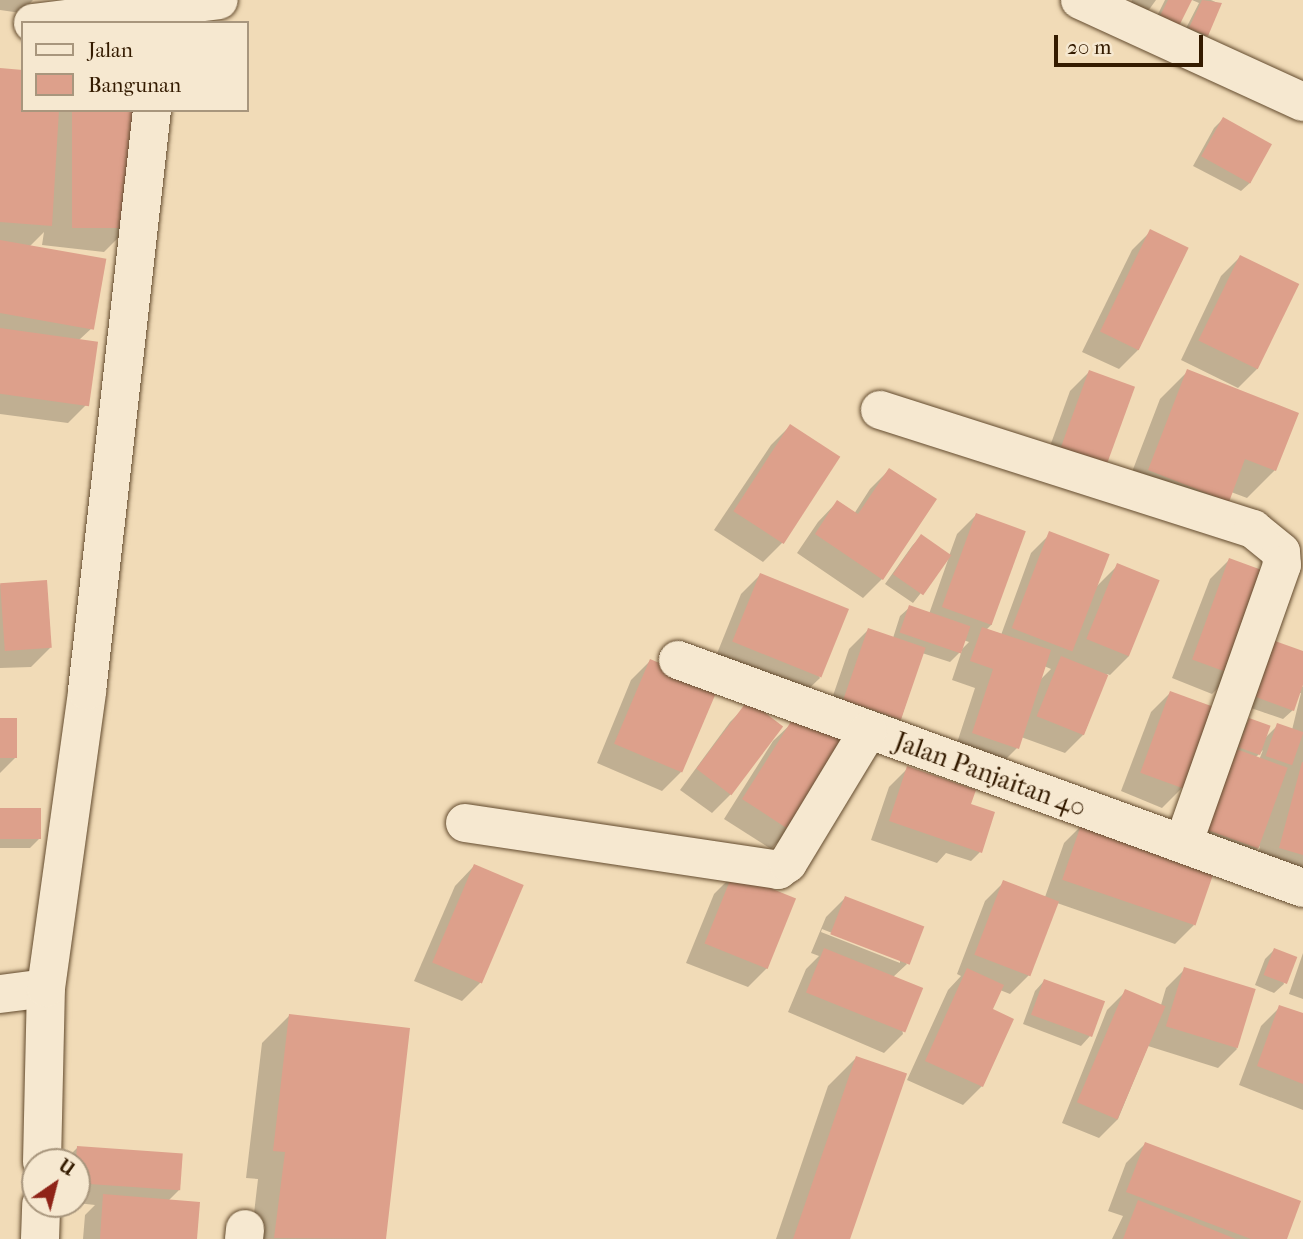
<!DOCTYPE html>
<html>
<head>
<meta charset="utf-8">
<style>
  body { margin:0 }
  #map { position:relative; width:1303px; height:1239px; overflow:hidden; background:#f1dbb7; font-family:"IM FELL French Canon",serif }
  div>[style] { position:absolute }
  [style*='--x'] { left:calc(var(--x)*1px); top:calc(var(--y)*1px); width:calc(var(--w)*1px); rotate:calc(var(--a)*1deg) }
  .shadow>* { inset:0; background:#0003 }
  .building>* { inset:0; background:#dda08b; transform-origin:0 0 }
  .roads { filter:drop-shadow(0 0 2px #634b2e) drop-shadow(0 0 2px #634b2e) }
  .street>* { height:38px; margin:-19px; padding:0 19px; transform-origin:19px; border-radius:19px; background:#f6e8d0 }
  span { translate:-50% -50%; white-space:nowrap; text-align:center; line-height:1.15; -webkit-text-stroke:6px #f6e8d0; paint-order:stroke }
  .street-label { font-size:26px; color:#341b00 }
  .legend { position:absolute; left:21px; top:21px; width:228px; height:91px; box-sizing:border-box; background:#f6e8d0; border:2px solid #a8967d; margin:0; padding:9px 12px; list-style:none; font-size:21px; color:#341b00 }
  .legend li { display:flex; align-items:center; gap:14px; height:35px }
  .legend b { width:35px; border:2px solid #a8967d }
  .north { position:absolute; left:21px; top:1148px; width:70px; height:70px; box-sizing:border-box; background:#f6e8d0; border:2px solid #a8967d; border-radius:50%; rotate:35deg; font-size:19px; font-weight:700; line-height:28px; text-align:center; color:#341b00 }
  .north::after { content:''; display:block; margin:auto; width:24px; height:32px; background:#8f2418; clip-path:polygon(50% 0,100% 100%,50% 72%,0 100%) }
  .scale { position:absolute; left:1054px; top:35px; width:149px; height:32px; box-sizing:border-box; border:4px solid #341b00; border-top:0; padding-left:9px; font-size:21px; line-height:24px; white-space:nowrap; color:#341b00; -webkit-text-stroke:5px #f6e8d0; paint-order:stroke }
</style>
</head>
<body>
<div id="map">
  <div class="shadow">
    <div style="clip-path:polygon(0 0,33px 0,21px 13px,0 10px)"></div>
    <div style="clip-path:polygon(1132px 0,1156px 0,1143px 18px,1127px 11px)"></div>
    <div style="clip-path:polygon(1165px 0,1190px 0,1152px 26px)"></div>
    <div style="clip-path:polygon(1192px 0,1211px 0,1220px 4px,1207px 35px,1197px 45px,1181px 38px,1199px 3px)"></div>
    <div style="clip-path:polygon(0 69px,23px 110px,136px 110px,123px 233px,104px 252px,42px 245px,44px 232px,29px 247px,93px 327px,79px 340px,87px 404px,68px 423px,0 414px)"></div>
    <div style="clip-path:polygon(1223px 119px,1251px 182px,1241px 191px,1193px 166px,1214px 128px)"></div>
    <div style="clip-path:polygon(1151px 231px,1187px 249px,1138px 350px,1119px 369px,1082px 352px,1132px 250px)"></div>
    <div style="clip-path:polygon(1240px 257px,1257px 369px,1238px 388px,1181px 360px,1221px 276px)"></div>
    <div style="clip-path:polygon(1188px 371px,1297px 414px,1275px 470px,1247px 498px,1231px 492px,1228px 501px,1122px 498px,1160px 399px)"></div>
    <div style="clip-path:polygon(1089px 372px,1133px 388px,1041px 471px,1070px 391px)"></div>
    <div style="clip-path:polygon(790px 426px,782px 543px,763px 562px,714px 530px,771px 445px)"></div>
    <div style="clip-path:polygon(889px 470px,882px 579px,863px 598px,797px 553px,818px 522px,837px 502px,854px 514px,870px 489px)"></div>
    <div style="clip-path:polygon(evenodd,976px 515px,992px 624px,986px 630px,1001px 635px,1031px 553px,1050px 534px,1096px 587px,1118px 565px,1129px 656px,1110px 675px,1107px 674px,1084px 734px,1065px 753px,1021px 737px,1017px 748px,998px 767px,954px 752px,975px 688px,952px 680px,962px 650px,950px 662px,922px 653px,901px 719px,882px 738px,825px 719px,849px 649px,868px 630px,893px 638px,900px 616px,910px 607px,929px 614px,949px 557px,913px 603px,885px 584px,912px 546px,921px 536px,949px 556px,957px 534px,976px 515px,963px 640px,969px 642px,960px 651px,963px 640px,976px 515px,1044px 666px,1051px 669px,1040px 680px,1044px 666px)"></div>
    <div style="clip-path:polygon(1229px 560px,1231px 675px,1212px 694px,1172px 678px,1210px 579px)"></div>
    <div style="clip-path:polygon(760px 575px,820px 678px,800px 697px,714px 661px,741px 594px)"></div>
    <div style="clip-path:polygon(0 584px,50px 648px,31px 667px,0 668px)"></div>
    <div style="clip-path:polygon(evenodd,1266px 653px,1303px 653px,1300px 689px,1303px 686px,1303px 889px,1253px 875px,1260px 846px,1240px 867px,1189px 849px,1240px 729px,1250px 720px,1264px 739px,1278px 725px,1292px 730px,1301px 693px,1299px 693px,1293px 710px,1283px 719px,1248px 707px,1266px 653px,1263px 750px,1259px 760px,1255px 758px,1263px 750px)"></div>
    <div style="clip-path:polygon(650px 661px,681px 772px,662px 791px,597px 763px,631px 680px)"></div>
    <div style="clip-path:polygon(1170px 693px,1211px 708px,1181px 789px,1162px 808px,1121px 791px,1151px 712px)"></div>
    <div style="clip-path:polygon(749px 703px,731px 794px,712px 813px,680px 790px,730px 722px)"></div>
    <div style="clip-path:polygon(0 720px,16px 757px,0 773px)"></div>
    <div style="clip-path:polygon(793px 722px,790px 830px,771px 849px,724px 819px,773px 741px)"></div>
    <div style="clip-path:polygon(908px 768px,969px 805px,980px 852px,971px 861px,946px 853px,937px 863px,871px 840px,889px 787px)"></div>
    <div style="clip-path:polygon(0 810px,39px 839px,30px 848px,0 848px)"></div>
    <div style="clip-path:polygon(1083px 824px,1194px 925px,1175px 944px,1057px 903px,1029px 975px,1010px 994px,1000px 990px,991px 1010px,982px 1086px,963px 1105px,907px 1080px,948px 990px,961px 976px,957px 974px,985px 901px,1004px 882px,1045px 897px,1064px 843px)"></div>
    <div style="clip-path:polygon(474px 866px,481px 982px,462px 1001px,414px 981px,455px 886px)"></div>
    <div style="clip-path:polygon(733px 875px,767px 968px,748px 987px,686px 963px,714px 894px)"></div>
    <div style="clip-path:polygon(evenodd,845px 898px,907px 964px,892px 978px,903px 1034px,884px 1053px,788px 1012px,806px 969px,819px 956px,811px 953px,826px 917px,845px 898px,822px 929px,900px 960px,900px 963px,821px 932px,822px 929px)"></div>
    <div style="clip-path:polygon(1274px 950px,1284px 984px,1274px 993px,1255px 985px,1265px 959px)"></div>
    <div style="clip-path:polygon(1303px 953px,1303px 999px,1289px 994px)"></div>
    <div style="clip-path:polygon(1185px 969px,1237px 1049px,1218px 1068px,1148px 1046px,1118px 1119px,1099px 1138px,1062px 1123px,1107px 1010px,1126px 991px,1161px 1005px,1166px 988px)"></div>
    <div style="clip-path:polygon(1044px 981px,1090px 1036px,1081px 1046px,1023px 1024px,1035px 991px)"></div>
    <div style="clip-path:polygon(1280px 1007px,1303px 1015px,1303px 1110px,1239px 1085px,1261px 1026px)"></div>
    <div style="clip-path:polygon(289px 1016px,408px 1029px,385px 1239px,251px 1239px,258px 1179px,246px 1178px,262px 1043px)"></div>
    <div style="clip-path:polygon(856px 1058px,848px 1239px,776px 1239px,828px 1086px)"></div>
    <div style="clip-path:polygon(1145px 1144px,1285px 1239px,1112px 1239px,1123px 1216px,1108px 1211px,1126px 1163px)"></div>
    <div style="clip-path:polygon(78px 1147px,179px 1190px,168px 1201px,195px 1239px,83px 1239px,85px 1215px,95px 1205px,77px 1203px,77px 1162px,63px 1162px)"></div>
  </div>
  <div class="building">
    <div style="clip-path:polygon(1168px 0,1192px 0,1179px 26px,1160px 16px)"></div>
    <div style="clip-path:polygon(1202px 0,1222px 3px,1208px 36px,1189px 28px)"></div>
    <div style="clip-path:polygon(0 68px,23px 70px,23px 110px,59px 110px,52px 226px,0 222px)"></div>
    <div style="left:72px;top:110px;width:66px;height:118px"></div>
    <div style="left:1223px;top:117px;width:56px;height:45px;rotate:29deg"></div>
    <div style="left:1150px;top:229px;width:43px;height:114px;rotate:26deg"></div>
    <div style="left:0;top:240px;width:108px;height:72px;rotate:10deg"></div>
    <div style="left:1240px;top:255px;width:66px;height:95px;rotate:26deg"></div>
    <div style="left:0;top:328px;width:99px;height:65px;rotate:8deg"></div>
    <div style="clip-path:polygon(1187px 369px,1299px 413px,1276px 471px,1245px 459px,1229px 502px,1148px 470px)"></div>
    <div style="left:1089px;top:370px;width:49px;height:87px;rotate:20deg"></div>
    <div style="left:790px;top:424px;width:60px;height:104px;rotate:33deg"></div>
    <div style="clip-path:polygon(889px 468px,937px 499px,883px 580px,815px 534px,837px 500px,858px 514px)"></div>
    <div style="left:976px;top:513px;width:53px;height:100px;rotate:20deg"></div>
    <div style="left:1049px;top:531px;width:65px;height:104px;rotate:21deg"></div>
    <div style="left:921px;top:534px;width:37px;height:49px;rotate:35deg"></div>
    <div style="left:1229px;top:558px;width:45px;height:108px;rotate:20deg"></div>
    <div style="left:1117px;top:563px;width:46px;height:82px;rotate:22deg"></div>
    <div style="left:760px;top:573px;width:96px;height:74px;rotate:22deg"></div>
    <div style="left:47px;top:580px;width:68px;height:47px;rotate:86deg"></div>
    <div style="left:909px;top:605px;width:65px;height:29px;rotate:19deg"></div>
    <div style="clip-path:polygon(982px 627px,1051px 650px,1019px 749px,972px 733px,993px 669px,970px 661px)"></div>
    <div style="left:868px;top:628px;width:61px;height:76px;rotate:19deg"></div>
    <div style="clip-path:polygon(1275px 641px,1303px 651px,1303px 685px,1294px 711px,1256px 697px)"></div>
    <div style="left:1061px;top:656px;width:51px;height:65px;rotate:22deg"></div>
    <div style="left:650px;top:659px;width:74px;height:92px;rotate:23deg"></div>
    <div style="left:1170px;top:691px;width:46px;height:87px;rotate:20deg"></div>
    <div style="left:748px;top:700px;width:44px;height:86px;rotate:37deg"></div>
    <div style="left:0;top:718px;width:17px;height:40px"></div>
    <div style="left:1249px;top:718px;width:23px;height:31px;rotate:20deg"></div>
    <div style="clip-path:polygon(792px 720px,850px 740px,791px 831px,742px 799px)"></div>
    <div style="left:1277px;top:723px;width:28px;height:35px;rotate:19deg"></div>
    <div style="left:1236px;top:749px;width:55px;height:86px;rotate:20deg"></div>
    <div style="clip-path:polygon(1302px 762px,1303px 762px,1303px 855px,1279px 848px)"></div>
    <div style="clip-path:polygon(907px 766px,976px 790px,971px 804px,995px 812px,982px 853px,889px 821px)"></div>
    <div style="left:0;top:808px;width:41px;height:31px"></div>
    <div style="left:1082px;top:822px;width:141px;height:61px;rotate:19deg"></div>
    <div style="left:474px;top:864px;width:54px;height:107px;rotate:23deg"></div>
    <div style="left:733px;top:873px;width:68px;height:76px;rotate:22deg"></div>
    <div style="left:1003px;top:880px;width:60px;height:80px;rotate:21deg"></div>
    <div style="left:845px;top:896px;width:85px;height:41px;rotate:21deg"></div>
    <div style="left:824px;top:948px;width:107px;height:48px;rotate:22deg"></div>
    <div style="left:1274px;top:948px;width:25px;height:29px;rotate:21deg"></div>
    <div style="left:1184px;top:967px;width:75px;height:62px;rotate:17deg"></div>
    <div style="clip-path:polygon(967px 968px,1004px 985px,993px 1009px,1014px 1019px,983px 1087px,925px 1061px)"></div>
    <div style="left:1044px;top:979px;width:65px;height:38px;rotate:20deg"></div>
    <div style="left:1125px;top:989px;width:44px;height:123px;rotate:23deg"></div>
    <div style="clip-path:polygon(1279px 1005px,1303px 1013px,1303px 1084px,1257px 1066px)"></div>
    <div style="clip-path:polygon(289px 1014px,410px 1028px,386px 1239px,274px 1238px,285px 1152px,273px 1151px)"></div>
    <div style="left:856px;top:1056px;width:54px;height:194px;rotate:19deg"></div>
    <div style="clip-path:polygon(1145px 1142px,1301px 1201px,1287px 1239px,1251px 1239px,1126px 1192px)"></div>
    <div style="left:77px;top:1146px;width:106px;height:37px;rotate:4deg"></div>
    <div style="clip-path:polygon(103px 1194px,200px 1202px,197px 1239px,100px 1239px)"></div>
    <div style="clip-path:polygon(1138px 1200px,1236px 1239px,1123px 1239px)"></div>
  </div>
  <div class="roads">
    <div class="street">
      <div style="--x:1080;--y:0;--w:245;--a:24.6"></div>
      <div style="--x:33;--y:23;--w:187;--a:-7"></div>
      <div style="--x:880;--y:410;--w:392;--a:17.7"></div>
      <div style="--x:1253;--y:529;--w:36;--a:39"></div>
      <div style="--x:1281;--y:552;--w:13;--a:86"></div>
      <div style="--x:1282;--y:565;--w:296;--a:109.5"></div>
      <div style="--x:678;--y:660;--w:665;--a:20.04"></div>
      <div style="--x:465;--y:823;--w:317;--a:8.5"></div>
      <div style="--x:778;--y:870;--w:12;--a:-35"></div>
      <div style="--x:788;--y:863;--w:154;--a:-58.8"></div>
      <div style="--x:0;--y:994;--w:46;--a:-7.4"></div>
      <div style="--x:42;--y:1162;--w:174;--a:-88.7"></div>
      <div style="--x:46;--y:988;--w:300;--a:-82.1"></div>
      <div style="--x:87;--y:691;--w:585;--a:-83.62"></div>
      <div style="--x:40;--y:1239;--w:35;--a:-88"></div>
      <div style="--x:244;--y:1239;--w:10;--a:-84"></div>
    </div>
  </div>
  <div class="street-label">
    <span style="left:990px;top:775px;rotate:20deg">Jalan Panjaitan 40</span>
  </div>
  <ul class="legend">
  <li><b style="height:9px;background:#f6e8d0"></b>Jalan</li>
  <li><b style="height:19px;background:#dda08b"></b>Bangunan</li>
  </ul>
  <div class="north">U</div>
  <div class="scale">20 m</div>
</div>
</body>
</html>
